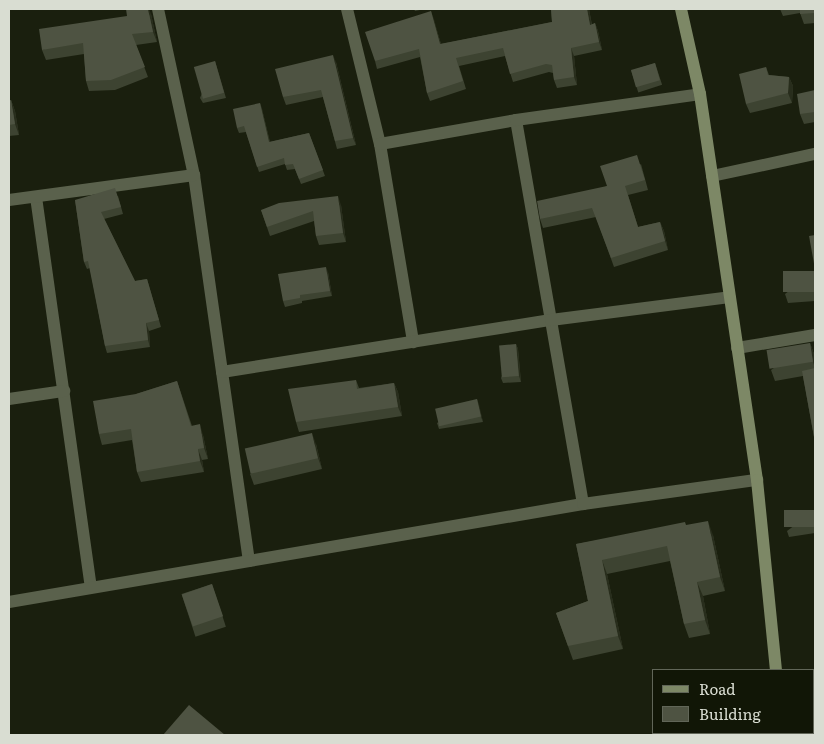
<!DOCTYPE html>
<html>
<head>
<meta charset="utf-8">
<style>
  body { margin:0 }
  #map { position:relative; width:824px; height:744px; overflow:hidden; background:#1a1f0e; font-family:Literata,serif }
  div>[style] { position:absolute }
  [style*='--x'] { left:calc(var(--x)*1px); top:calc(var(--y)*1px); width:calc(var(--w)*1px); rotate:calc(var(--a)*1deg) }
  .street>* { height:12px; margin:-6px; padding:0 6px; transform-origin:6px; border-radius:6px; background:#5a614c }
  .secondary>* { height:12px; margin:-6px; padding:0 6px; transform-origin:6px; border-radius:6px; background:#7d8866 }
  .wall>* { inset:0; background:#3d4331; transform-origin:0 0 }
  .shaded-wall>* { inset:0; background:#282d1c }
  .building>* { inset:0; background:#4e5342; transform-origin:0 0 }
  span { translate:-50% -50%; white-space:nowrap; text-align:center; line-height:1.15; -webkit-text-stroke:4px #111606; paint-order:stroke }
  .frame { position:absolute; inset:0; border:10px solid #d9ddd2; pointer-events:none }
  .legend { position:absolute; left:652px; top:669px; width:162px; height:65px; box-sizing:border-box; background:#111606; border:1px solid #616658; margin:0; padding:6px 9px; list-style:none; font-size:15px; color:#d9ddd2 }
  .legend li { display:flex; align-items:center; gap:10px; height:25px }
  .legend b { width:25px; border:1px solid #616658 }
</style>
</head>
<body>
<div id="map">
  <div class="street">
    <div style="--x:158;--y:9;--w:170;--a:77.8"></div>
    <div style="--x:194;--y:175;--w:390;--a:81.9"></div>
    <div style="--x:347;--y:9;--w:139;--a:76.3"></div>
    <div style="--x:380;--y:144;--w:201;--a:80.5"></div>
    <div style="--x:516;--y:120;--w:390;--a:80.1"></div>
    <div style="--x:380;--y:144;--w:138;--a:-10"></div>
    <div style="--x:516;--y:120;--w:186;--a:-8"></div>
    <div style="--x:712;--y:176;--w:105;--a:-12.1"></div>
    <div style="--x:36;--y:197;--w:394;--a:82"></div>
    <div style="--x:9;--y:200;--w:187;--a:-7.7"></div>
    <div style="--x:737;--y:348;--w:79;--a:-9.5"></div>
    <div style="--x:222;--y:372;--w:333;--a:-9"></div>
    <div style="--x:551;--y:320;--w:180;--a:-7.3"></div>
    <div style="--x:9;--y:399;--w:56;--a:-8.3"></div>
    <div style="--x:9;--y:602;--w:582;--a:-9.69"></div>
    <div style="--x:583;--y:504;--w:176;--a:-7.9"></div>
    <div style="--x:800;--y:735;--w:15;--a:-8"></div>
  </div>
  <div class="secondary">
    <div style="--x:681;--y:9;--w:87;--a:77.4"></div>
    <div style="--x:700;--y:94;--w:390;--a:81.6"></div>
    <div style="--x:757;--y:480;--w:191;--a:84.3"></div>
    <div style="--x:782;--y:733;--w:2;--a:90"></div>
  </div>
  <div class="wall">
    <div style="clip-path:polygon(414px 9px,425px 9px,415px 11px)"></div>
    <div style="clip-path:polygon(551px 9px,589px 9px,592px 25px,595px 23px,598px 31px,602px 50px,574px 56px,577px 85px,557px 88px,554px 80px,553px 73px,549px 72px,513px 82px,505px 56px,459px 66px,466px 89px,430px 101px,427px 93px,420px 57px,377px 69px,375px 61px,431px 11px,441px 44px,552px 22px)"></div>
    <div style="clip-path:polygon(780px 9px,815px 9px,815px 23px,804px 24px,800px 13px,783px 16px)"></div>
    <div style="clip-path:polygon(151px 14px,157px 42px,136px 45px,148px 77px,115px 90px,89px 91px,86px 81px,84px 54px,46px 60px,42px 50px)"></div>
    <div style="clip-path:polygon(215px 61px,226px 98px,203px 103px,200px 98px)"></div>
    <div style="clip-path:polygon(336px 62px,356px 145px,337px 149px,323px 97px,286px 105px,283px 97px)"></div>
    <div style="left:655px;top:63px;width:23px;height:25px;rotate:72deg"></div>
    <div style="clip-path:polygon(766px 67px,769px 75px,789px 77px,793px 86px,792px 103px,750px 113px,746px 104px)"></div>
    <div style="clip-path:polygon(815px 90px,815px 122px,804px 124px,800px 114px)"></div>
    <div style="clip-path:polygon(11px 100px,15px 111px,19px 135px,9px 136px,9px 101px)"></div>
    <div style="clip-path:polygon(260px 103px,262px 109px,270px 142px,309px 133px,325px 176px,301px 184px,295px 169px,287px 170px,285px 164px,259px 172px,246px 132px,239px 133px,237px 128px)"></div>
    <div style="clip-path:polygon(641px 164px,648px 190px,628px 195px,638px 227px,660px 222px,664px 231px,668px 250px,614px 267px,596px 217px,543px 228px,540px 219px,607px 186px)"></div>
    <div style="clip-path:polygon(118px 196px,123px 214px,104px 219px,135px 281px,147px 279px,161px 327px,149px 331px,150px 347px,107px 353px,105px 346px,90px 268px,87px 269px,84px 262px,75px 200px)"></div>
    <div style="clip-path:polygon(341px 205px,346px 242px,319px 245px,316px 236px,314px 221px,270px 236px,261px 210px)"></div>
    <div style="clip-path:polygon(815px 271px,815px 301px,788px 303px,785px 294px)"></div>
    <div style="clip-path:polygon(328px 272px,332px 296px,302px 301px,302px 303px,285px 307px,283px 301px)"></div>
    <div style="clip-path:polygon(810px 343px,814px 354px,815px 363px,815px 443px,803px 376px,775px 381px,771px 370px)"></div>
    <div style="clip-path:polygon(516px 344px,518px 349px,521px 382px,503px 383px,501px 378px)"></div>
    <div style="clip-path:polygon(356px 380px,359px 388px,394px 383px,398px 392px,402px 416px,299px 432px,296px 422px)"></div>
    <div style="clip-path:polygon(177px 381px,192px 426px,203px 435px,208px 459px,202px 460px,204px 472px,141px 482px,137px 472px,132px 440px,102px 445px,99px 434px,136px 394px)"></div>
    <div style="clip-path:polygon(477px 399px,483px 422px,439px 429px,437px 423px)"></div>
    <div style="clip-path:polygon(316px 444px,322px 469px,254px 485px,250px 474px)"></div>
    <div style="clip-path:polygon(815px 510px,815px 533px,789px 537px,787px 531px)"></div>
    <div style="clip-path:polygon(686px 525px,713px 535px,725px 591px,703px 596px,710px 634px,689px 638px,684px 624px,670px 561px,607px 574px,623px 649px,573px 660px,556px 613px,588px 601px,576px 544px)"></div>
    <div style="left:212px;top:584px;width:45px;height:32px;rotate:72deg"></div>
  </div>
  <div class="shaded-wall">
    <div style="clip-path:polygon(148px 9px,149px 9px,151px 14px,157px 42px,153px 32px)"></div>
    <div style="clip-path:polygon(587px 9px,589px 9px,593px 33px,590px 25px)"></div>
    <div style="clip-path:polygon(431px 11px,434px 19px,443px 52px,440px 44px)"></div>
    <div style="clip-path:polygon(595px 23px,598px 31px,602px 50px,599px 42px)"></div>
    <div style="clip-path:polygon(571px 48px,574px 56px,577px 85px,574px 77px)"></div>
    <div style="clip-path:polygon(333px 55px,336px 62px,356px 145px,353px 138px)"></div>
    <div style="clip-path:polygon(789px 77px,793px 86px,792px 103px,788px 93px)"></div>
    <div style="clip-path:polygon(11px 100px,15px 111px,19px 135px,15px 124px)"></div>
    <div style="clip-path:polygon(260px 103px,262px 109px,271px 148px,269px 142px)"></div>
    <div style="clip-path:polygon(338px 196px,341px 205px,346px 242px,343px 233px)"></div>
    <div style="clip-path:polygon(660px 222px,664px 231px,668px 250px,665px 241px)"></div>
    <div style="clip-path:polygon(326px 267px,328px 272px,332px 296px,330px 291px)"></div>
    <div style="clip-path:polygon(146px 323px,149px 331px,150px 347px,148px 340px)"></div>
    <div style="clip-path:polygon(810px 343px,814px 354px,815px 368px,813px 362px)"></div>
    <div style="clip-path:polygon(516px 344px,518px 349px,521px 382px,519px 376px)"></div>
    <div style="clip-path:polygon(394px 383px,398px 392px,402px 416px,398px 407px)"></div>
    <div style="clip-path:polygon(477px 399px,479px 404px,483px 422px,481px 417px)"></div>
    <div style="clip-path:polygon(200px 424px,203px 435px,208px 459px,204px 448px)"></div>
    <div style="clip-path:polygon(312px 433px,316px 444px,322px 469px,318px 458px)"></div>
    <div style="clip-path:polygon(198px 449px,202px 460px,204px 472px,200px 461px)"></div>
    <div style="clip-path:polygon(708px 521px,713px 535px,725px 591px,720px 577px)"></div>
    <div style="clip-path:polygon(602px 560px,607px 574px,623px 649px,618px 636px)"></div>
    <div style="clip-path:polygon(697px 582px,703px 596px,710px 634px,705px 620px)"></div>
  </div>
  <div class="building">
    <div style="clip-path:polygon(126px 9px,148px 9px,153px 32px,132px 34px,145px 67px,111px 80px,86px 81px,83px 43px,42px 50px,39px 29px,127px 16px)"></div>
    <div style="clip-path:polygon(551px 9px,587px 9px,590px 25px,595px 23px,599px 42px,571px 48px,574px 77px,554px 80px,552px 65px,546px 64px,510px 74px,503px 48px,456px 58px,463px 81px,427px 93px,419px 49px,375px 61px,365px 32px,431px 11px,440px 44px,552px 22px)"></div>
    <div style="clip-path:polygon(800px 9px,815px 9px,815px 13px,800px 14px)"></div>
    <div style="clip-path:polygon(333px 55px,353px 138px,335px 141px,321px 90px,283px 97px,275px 69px)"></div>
    <div style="left:215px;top:61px;width:33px;height:22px;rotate:74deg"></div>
    <div style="left:655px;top:63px;width:18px;height:25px;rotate:74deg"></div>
    <div style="clip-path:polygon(766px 67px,768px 75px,789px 77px,788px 93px,746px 104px,739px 74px)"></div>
    <div style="clip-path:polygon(815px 90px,815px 112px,800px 114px,797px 94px)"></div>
    <div style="clip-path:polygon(11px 100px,15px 124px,9px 125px,9px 101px)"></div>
    <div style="clip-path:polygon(260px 103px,269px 142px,309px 133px,323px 170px,299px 179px,293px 164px,285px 165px,284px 158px,257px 167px,244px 126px,237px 128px,233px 109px)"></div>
    <div style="clip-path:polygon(637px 155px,645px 180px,625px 186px,638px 227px,660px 222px,665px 241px,611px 258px,592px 208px,540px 219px,537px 201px,607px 186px,600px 166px)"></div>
    <div style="clip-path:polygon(115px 188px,121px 207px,101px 212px,135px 281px,147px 279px,159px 320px,146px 323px,148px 340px,105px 346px,88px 261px,84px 262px,75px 200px)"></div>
    <div style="clip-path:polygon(338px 196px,343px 233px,316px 236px,313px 211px,267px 227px,261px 210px,279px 203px)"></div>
    <div style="clip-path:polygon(815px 235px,815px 269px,809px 236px)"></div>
    <div style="clip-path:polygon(326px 267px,330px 291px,300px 295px,300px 298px,283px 301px,278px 274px)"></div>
    <div style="left:815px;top:271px;width:21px;height:32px;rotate:90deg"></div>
    <div style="left:810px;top:343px;width:19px;height:44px;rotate:81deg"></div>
    <div style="left:516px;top:344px;width:32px;height:17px;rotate:85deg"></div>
    <div style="clip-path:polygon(815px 368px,815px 442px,802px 371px)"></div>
    <div style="clip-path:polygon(356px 380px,357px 389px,394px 383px,398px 407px,296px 422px,288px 389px)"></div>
    <div style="clip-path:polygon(177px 381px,191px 426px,200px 424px,204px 448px,198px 449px,200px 461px,137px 472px,131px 429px,99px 434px,93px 401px,136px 394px)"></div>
    <div style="left:477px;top:399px;width:18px;height:43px;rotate:77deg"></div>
    <div style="left:312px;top:433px;width:26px;height:69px;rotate:77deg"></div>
    <div style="left:815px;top:510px;width:17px;height:31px;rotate:90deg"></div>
    <div style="clip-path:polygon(708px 521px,720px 577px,697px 582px,705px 620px,684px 624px,667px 546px,602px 560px,618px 636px,568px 646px,556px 613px,588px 601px,576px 544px,685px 522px,686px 525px)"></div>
    <div style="left:212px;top:584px;width:34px;height:32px;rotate:71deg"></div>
    <div style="clip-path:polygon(189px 705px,225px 735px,163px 735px)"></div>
  </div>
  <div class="frame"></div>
  <ul class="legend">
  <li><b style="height:6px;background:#7d8866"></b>Road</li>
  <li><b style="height:14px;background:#4e5342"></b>Building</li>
  </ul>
</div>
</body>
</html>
